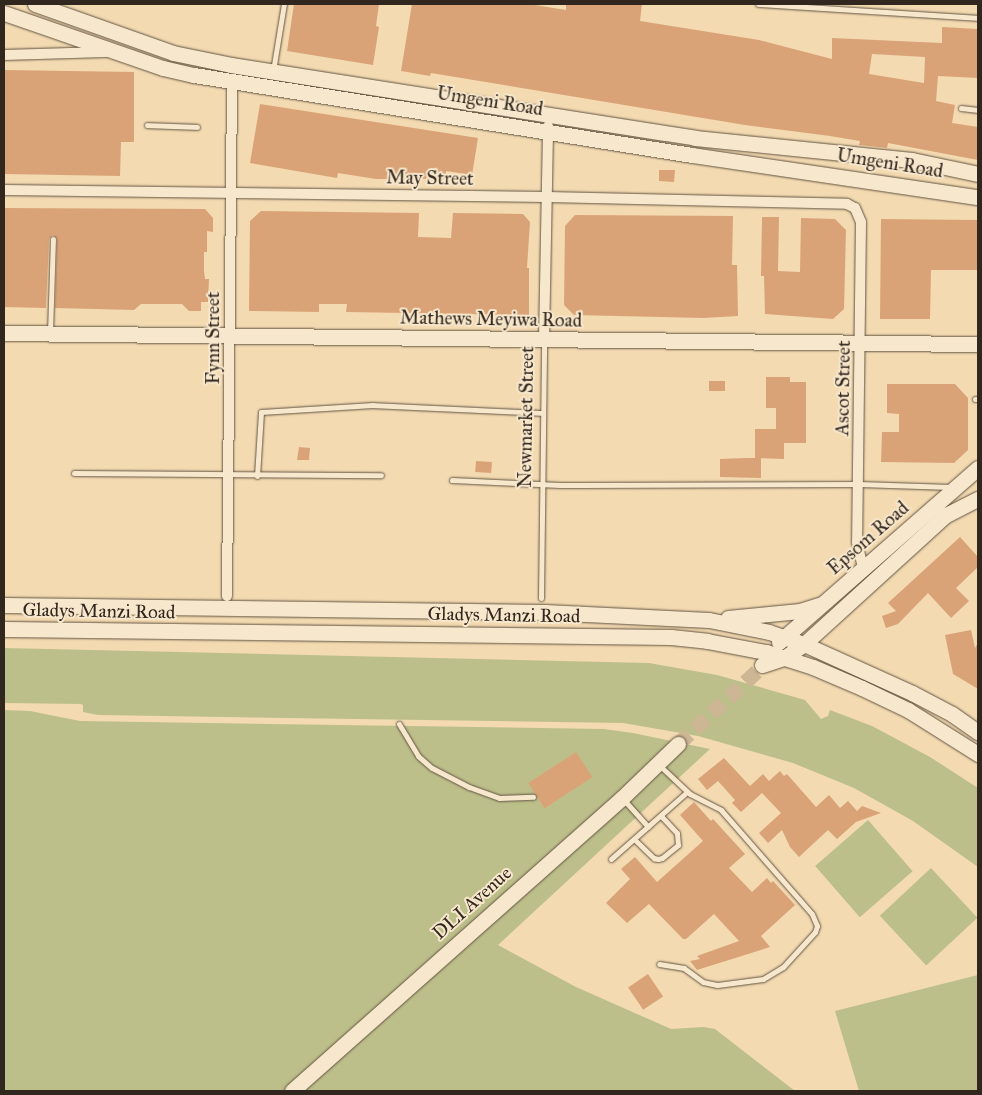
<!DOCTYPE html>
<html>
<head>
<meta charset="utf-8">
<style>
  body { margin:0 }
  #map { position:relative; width:982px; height:1095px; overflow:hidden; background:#f3dab1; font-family:"IM FELL Great Primer",serif }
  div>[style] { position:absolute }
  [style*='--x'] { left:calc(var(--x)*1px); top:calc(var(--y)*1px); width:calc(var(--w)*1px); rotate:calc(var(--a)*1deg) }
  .green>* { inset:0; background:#bdbf8a; transform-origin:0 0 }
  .building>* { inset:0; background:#daa377; transform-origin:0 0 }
  .secondary-tunnel>* { height:15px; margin-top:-7.5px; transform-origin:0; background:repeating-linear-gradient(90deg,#ccb694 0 15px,transparent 0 23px) }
  .roads { filter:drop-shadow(0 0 1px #625443) drop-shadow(0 0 1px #625443) }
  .lane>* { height:5px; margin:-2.5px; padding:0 2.5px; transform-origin:2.5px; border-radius:2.5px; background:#f7e7cc }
  .street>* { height:10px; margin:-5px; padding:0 5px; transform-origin:5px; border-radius:5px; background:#f7e7cc }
  .secondary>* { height:15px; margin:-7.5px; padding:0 7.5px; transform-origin:7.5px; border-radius:7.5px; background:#f7e7cc }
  span { translate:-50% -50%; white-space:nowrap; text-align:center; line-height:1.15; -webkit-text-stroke:4px #f7e7cc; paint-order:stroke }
  .street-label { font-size:19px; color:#32271e }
  .frame { position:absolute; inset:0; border:5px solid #32271e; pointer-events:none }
</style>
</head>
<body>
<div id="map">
  <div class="green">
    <div style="clip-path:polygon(4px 648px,649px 663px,717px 675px,805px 700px,821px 719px,828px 716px,830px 710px,872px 726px,930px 757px,978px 788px,978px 867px,913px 821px,854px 788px,793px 763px,698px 736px,623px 723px,98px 715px,83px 712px,83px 705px,81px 704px,4px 703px)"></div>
    <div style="clip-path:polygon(4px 710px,30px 711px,80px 721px,604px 729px,633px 733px,710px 749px,498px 945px,576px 987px,671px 1029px,703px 1027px,715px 1029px,795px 1091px,4px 1091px)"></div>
    <div style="left:868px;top:820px;width:68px;height:70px;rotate:49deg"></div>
    <div style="left:931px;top:868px;width:68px;height:70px;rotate:47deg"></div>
    <div style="clip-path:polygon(978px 975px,978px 1091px,859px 1091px,835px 1011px)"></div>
  </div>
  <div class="building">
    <div style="clip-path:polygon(294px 4px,379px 4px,376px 26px,379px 27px,373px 65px,287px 51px)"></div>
    <div style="clip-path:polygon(evenodd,412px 4px,529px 4px,566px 10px,566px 4px,642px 4px,640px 21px,759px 40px,832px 59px,832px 38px,942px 43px,942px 27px,978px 29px,978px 78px,938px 76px,936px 101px,955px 105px,952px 123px,978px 127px,978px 160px,888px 143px,887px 148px,859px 145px,860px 141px,830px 136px,745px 125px,431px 73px,430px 76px,401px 71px,412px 4px,872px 54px,925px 57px,924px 83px,869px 74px,872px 54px)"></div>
    <div style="clip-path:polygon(4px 70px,134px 72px,134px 142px,121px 142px,120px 176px,4px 174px)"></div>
    <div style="clip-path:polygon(260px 104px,478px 138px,472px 175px,446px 171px,445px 179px,376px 179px,338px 173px,337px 178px,250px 163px)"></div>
    <div style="clip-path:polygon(659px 170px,675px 170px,674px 182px,659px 181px)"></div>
    <div style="clip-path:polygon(4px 208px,205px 209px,213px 218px,213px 232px,207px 231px,207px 252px,204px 252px,204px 271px,205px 279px,209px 279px,208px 302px,201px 302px,201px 311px,189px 311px,182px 304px,141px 304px,134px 310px,55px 308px,57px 239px,53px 235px,49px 239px,46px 308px,4px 307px)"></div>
    <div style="clip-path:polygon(261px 211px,419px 213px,418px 237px,451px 238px,453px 213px,523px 214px,530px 222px,527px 268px,529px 268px,529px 315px,346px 312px,347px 304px,319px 304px,319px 312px,249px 311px,250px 221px)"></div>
    <div style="clip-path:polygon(575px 215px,733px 216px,732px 265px,737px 265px,738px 316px,704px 318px,574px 315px,564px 305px,565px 226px)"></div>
    <div style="clip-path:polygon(762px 217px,779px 217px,778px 271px,800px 272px,801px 218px,835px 219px,846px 230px,844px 309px,833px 319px,765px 314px,764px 276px,761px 276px)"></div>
    <div style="clip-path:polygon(881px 219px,978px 220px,978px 270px,931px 270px,930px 319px,880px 319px)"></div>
    <div style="clip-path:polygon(766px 377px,790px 377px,790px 382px,806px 382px,806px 443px,784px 443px,784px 459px,755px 458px,755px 429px,776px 429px,776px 408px,766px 408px)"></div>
    <div style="left:709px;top:381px;width:16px;height:10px"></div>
    <div style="clip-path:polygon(887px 384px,955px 384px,968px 398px,968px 450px,954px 463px,881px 462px,882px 432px,899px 432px,899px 414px,887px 413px)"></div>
    <div style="clip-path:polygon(299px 447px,310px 448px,309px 460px,297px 460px)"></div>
    <div style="clip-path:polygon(745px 458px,761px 458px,761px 478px,720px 477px,720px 459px)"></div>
    <div style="left:476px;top:461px;width:16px;height:11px;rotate:4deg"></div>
    <div style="clip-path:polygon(960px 537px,978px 557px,978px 567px,956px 588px,969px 601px,951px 618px,928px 593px,898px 624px,886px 628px,882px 616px,896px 611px,888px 603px)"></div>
    <div style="clip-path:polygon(971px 630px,975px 648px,978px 643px,978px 689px,953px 674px,945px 635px)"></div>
    <div style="left:576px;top:752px;width:30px;height:57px;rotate:57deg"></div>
    <div style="clip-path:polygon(724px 758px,750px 786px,763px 774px,769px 781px,780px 771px,784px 776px,787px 774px,816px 807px,829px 795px,840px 808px,848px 801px,857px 811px,862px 806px,881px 813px,856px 822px,837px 839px,828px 830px,799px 857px,790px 847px,782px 830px,768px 843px,759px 833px,781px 813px,762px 793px,741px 812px,732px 803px,735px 800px,718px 781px,707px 790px,698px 779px)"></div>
    <div style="clip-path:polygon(694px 802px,711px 821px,713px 819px,745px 854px,729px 868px,752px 892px,767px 878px,771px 883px,773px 881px,795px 905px,761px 936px,770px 947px,697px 970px,690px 961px,700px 959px,697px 956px,739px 941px,714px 914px,686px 939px,683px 939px,649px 904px,627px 923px,606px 903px,630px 879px,621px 869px,635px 857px,657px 882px,703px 841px,680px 815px)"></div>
    <div style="left:648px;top:974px;width:27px;height:24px;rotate:56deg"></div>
  </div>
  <div class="secondary-tunnel">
    <div style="--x:678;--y:744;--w:108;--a:-42.7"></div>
  </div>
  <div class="roads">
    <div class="lane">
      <div style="--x:758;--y:4;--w:220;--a:3.6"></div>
      <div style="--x:273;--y:71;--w:68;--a:-80.7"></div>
      <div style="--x:961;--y:108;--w:17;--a:7"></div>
      <div style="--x:147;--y:125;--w:50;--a:2.3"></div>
      <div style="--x:50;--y:333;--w:94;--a:-88.2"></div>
      <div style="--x:975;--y:399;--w:3;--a:0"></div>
      <div style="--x:74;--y:473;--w:307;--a:0.4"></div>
      <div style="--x:257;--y:476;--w:64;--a:-86.4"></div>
      <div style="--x:261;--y:412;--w:112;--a:-3.6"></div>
      <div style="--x:373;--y:405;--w:170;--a:2.7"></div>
      <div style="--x:452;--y:480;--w:108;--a:2.7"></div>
      <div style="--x:560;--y:485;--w:299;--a:-0.2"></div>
      <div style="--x:859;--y:484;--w:92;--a:1.9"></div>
      <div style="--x:541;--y:598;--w:257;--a:-89.3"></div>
      <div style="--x:399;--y:724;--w:37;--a:59"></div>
      <div style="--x:418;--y:756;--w:18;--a:41"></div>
      <div style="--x:432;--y:768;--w:42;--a:27.2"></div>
      <div style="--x:469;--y:787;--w:32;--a:20"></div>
      <div style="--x:499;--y:798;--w:34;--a:-2"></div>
      <div style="--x:658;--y:764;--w:44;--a:43.2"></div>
      <div style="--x:690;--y:794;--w:35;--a:27"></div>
      <div style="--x:721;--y:810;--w:138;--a:48.8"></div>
      <div style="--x:812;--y:914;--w:13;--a:67"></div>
      <div style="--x:817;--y:926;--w:6;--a:108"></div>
      <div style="--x:815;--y:932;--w:47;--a:132.4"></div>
      <div style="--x:783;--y:967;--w:23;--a:149"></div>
      <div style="--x:763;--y:979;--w:46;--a:172.6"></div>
      <div style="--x:717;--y:985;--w:14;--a:-168"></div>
      <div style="--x:703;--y:982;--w:24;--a:-144"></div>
      <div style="--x:684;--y:968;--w:25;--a:-171"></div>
      <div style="--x:624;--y:800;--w:36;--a:48"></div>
      <div style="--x:634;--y:839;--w:28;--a:44"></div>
      <div style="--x:654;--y:858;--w:4;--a:14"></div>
      <div style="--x:658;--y:859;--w:4;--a:-14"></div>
      <div style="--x:662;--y:858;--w:21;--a:-39"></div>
      <div style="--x:678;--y:845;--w:12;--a:-95"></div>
      <div style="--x:677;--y:833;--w:23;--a:-133"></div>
      <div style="--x:611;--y:859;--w:101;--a:-41.4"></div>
    </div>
    <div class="street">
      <div style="--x:4;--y:55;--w:101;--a:-1.7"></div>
      <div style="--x:4;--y:190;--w:543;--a:0.74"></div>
      <div style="--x:547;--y:197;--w:300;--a:1.3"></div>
      <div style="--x:847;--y:204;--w:9;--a:27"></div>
      <div style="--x:855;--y:208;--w:15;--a:67"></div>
      <div style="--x:861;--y:222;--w:320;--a:90.7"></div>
      <div style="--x:857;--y:542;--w:28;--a:77"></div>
      <div style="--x:544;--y:340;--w:214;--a:-88.9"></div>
      <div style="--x:227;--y:596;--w:516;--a:-89.44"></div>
    </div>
    <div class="secondary">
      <div style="--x:35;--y:4;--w:146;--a:19.5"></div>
      <div style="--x:173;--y:53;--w:59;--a:11.7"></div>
      <div style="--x:231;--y:65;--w:470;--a:8.9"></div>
      <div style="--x:695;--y:138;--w:218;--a:5.8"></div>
      <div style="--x:912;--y:160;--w:67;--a:12"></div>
      <div style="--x:4;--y:13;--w:168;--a:19.1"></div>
      <div style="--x:163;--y:68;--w:32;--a:13"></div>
      <div style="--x:194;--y:75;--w:504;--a:9.13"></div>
      <div style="--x:692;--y:155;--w:289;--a:8.4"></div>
      <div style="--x:4;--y:333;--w:974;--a:0.65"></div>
      <div style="--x:4;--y:605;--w:541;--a:0.74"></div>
      <div style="--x:545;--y:612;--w:164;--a:2.8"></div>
      <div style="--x:709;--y:620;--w:61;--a:11.3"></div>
      <div style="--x:769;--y:632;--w:37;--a:19"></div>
      <div style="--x:804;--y:644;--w:119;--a:24.4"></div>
      <div style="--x:912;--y:693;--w:45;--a:27.7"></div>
      <div style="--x:952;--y:714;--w:32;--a:35"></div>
      <div style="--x:728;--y:618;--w:72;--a:-5.6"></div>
      <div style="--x:800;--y:611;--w:20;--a:-18"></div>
      <div style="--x:4;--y:629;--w:667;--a:0.69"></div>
      <div style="--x:671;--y:637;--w:36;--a:6"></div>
      <div style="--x:707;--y:641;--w:60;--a:10.6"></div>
      <div style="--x:766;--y:652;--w:49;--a:17.7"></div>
      <div style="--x:813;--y:667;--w:53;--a:23.2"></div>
      <div style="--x:862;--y:688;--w:51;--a:25.6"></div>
      <div style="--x:908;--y:710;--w:83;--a:32.2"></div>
      <div style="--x:779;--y:642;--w:264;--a:-41.2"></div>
      <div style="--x:762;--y:665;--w:23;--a:-18"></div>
      <div style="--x:784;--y:658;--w:24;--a:-35"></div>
      <div style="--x:804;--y:644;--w:192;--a:-42.3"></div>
      <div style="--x:946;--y:515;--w:36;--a:-27"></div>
      <div style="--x:292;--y:1091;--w:441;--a:-41.6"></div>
      <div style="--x:622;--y:798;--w:78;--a:-44"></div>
    </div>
  </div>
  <div class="street-label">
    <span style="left:490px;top:101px;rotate:9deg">Umgeni Road</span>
    <span style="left:890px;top:163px;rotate:9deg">Umgeni Road</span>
    <span style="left:430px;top:178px;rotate:1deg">May Street</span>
    <span style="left:491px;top:319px;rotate:1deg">Mathews Meyiwa Road</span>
    <span style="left:213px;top:338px;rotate:-90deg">Fynn Street</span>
    <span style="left:843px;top:388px;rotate:-89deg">Ascot Street</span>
    <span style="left:526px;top:417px;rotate:-89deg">Newmarket Street</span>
    <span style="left:868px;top:538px;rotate:-41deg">Epsom Road</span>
    <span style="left:99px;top:611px;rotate:1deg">Gladys Manzi Road</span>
    <span style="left:504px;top:615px;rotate:1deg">Gladys Manzi Road</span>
    <span style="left:472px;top:903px;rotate:-42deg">DLI Avenue</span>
  </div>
  <div class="frame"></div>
</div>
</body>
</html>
